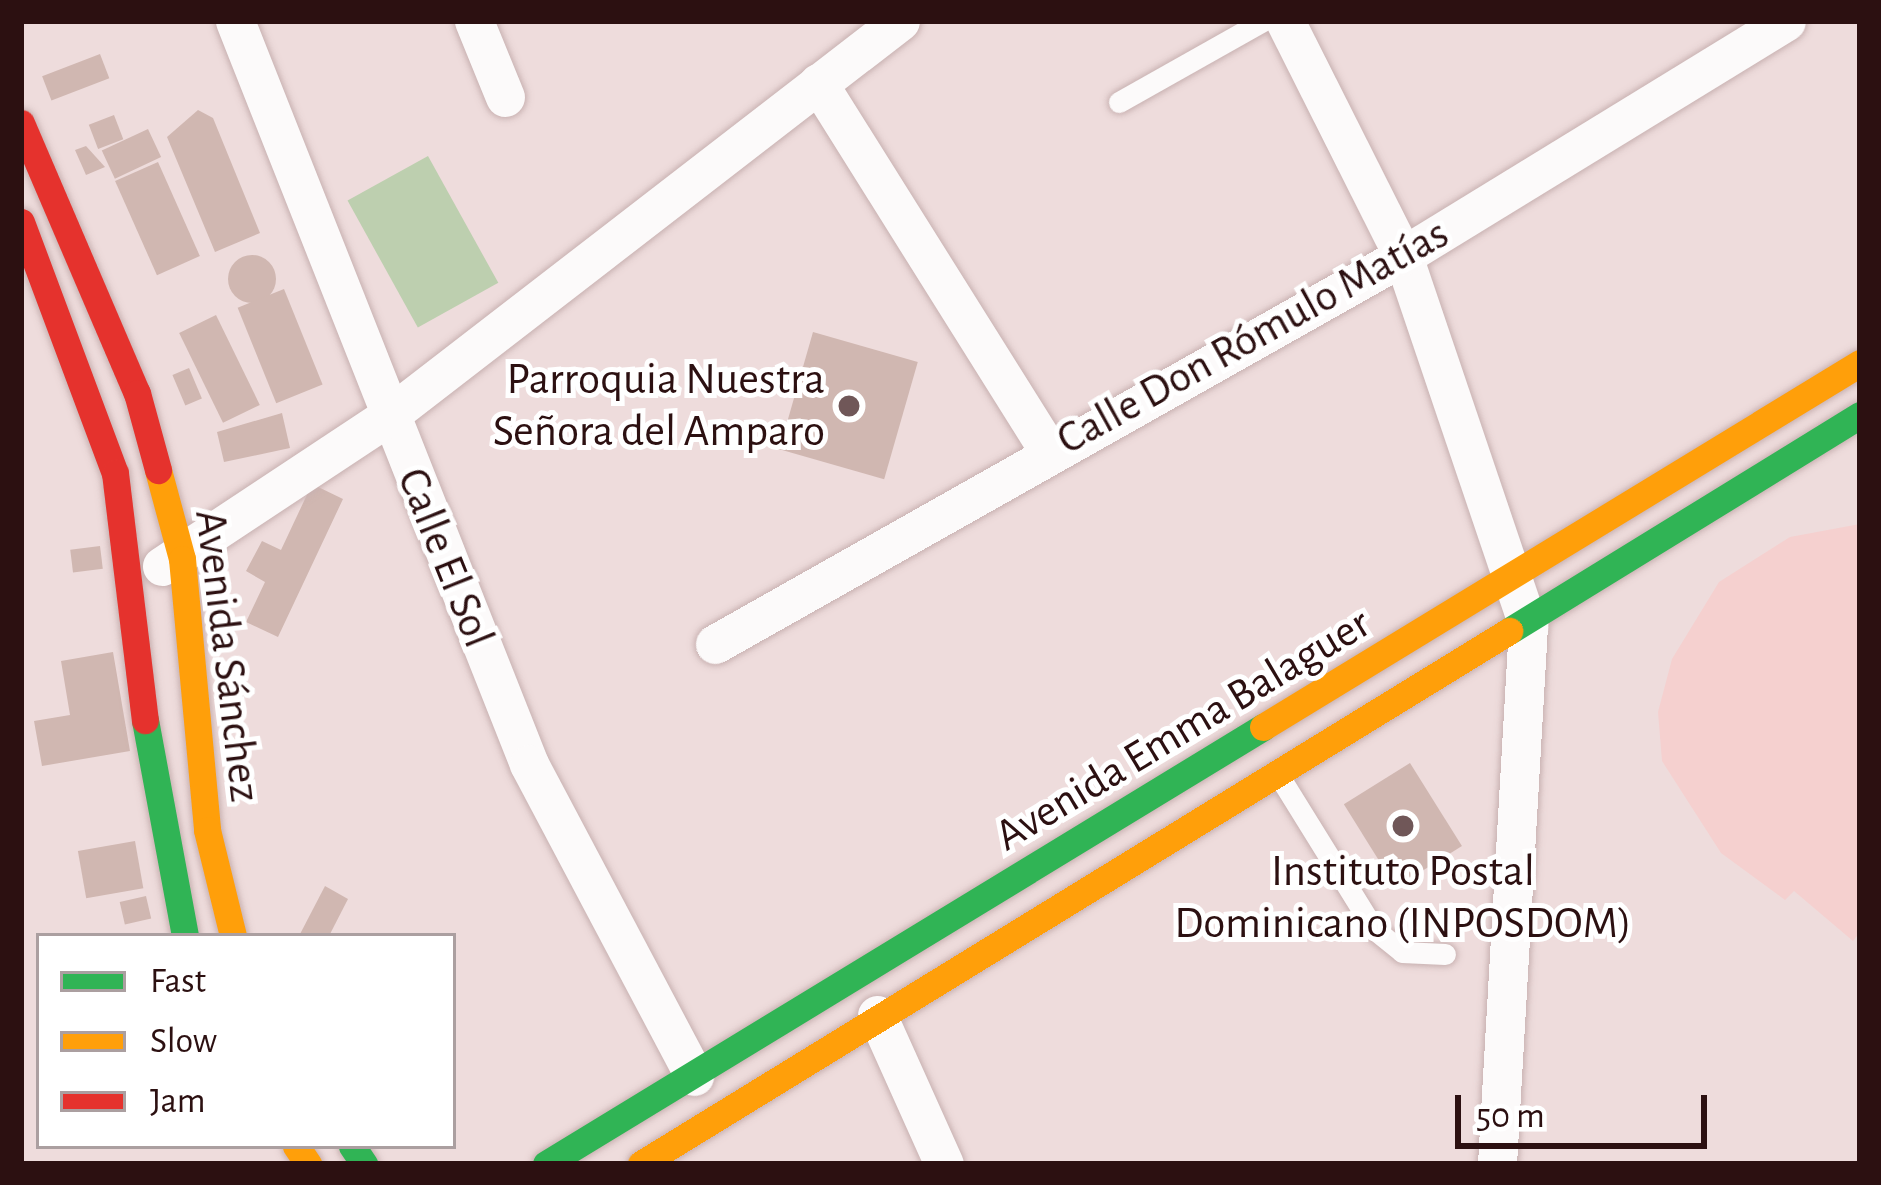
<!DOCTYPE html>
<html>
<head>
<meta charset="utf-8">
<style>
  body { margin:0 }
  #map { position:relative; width:1881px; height:1185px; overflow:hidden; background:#eedcdc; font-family:"Alegreya Sans",sans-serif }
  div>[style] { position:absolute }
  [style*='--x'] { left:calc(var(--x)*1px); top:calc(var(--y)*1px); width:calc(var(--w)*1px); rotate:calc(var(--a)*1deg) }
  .built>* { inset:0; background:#f5d0cf }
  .green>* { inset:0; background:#bdcfaf; transform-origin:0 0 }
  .building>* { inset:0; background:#d0b7b1; transform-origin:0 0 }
  .round { border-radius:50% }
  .roads { filter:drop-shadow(0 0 3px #c8b1b1) drop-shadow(0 0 3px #c8b1b1) }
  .lane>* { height:21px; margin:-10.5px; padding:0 10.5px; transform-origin:10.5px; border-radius:10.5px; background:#fcfafa }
  .street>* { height:39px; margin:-19.5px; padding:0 19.5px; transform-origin:19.5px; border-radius:19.5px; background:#fcfafa }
  .fast>* { height:27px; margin:-13.5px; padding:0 13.5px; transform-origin:13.5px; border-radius:13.5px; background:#30b455 }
  .slow>* { height:27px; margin:-13.5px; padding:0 13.5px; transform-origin:13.5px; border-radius:13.5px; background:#ff9f0a }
  .jam>* { height:27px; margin:-13.5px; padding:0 13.5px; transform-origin:13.5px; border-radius:13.5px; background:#e5322d }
  .dots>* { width:33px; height:33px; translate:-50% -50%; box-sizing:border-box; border:6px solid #fff; border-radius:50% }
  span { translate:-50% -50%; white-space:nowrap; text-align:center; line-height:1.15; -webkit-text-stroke:10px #fff; paint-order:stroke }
  .street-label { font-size:45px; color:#2c1011 }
  .poi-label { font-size:45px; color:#2c1011 }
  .right { translate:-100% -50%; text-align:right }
  .frame { position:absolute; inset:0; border:24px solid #2c1011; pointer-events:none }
  .legend { position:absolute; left:36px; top:933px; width:420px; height:216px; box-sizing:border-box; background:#fff; border:3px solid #ab9fa0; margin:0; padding:15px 21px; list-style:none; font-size:36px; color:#2c1011 }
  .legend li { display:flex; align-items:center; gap:24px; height:60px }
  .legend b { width:60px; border:3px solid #ab9fa0 }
  .scale { position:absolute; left:1455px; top:1095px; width:252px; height:54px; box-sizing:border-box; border:6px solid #2c1011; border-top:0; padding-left:15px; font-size:36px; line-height:42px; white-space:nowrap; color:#2c1011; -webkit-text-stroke:9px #fff; paint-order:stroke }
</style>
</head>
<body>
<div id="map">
  <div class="built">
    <div style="clip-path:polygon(1860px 524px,1860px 932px,1853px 941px,1794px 891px,1785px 900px,1721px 853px,1662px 761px,1658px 712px,1672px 659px,1719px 582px,1790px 537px)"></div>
  </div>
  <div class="green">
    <div style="left:428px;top:156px;width:145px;height:92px;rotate:61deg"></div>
  </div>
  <div class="building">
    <div style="left:100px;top:54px;width:26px;height:62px;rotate:69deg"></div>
    <div style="clip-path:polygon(198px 110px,213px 118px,260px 233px,215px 252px,167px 137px)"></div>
    <div style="left:114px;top:115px;width:26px;height:27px;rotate:69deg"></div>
    <div style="left:148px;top:129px;width:31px;height:51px;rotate:65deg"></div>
    <div style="clip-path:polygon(86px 146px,105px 167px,86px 175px,75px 150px)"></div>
    <div style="left:158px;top:162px;width:103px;height:47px;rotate:66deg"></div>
    <div class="round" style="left:228px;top:255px;width:48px;height:48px"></div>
    <div style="left:284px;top:289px;width:103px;height:50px;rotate:68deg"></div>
    <div style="left:216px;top:315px;width:100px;height:41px;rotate:64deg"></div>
    <div style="left:813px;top:332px;width:109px;height:122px;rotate:16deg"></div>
    <div style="left:189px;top:368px;width:33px;height:18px;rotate:67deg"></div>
    <div style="clip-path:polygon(282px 413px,290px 448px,224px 462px,217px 432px)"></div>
    <div style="clip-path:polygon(312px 484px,343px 499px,278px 637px,246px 622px,265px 582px,246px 571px,262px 541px,281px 550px)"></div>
    <div style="left:100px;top:546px;width:23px;height:30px;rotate:83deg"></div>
    <div style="clip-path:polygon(113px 652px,130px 751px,42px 766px,34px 721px,70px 715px,61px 661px)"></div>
    <div style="left:1410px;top:763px;width:98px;height:78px;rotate:58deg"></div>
    <div style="left:135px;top:841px;width:48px;height:58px;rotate:80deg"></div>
    <div style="clip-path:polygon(325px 886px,348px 899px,329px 936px,299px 936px)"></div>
    <div style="left:146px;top:896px;width:23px;height:27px;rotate:77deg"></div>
  </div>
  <div class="roads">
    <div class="lane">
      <div style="--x:1119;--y:102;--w:165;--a:-29.4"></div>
      <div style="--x:1279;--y:776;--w:180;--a:58.2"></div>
      <div style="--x:1374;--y:929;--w:36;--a:39"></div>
      <div style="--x:1402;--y:952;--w:43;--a:2.7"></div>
    </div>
    <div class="street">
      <div style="--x:235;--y:21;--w:799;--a:68.41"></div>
      <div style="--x:529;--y:764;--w:353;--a:62.1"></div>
      <div style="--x:474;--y:21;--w:82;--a:67.8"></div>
      <div style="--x:1285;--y:21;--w:263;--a:63.3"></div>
      <div style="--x:1403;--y:256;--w:391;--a:71.3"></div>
      <div style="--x:1528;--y:626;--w:539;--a:93.3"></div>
      <div style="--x:818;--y:83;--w:434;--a:57.9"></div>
      <div style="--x:162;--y:566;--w:270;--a:-33.5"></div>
      <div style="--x:387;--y:417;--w:648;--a:-37.67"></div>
      <div style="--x:715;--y:644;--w:790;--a:-29.42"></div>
      <div style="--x:1403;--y:256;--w:449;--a:-31.5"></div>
      <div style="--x:877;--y:1015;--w:163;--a:65.8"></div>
    </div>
    <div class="fast">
      <div style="--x:1509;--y:631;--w:412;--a:-31.6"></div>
      <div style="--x:145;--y:720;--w:220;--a:79.5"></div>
      <div style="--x:352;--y:1146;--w:22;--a:56"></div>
      <div style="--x:546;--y:1164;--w:840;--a:-31.36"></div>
    </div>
    <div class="slow">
      <div style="--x:158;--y:470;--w:92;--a:74.9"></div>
      <div style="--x:182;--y:559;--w:272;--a:84.7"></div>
      <div style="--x:207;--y:830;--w:109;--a:76.2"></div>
      <div style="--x:1263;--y:727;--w:699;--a:-31.37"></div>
      <div style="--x:296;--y:1146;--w:22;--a:56"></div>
      <div style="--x:641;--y:1164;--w:1019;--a:-31.55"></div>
    </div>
    <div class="jam">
      <div style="--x:21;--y:123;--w:294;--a:66.8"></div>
      <div style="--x:137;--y:393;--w:80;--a:74.7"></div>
      <div style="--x:21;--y:222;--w:268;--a:69.5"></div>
      <div style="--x:115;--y:473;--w:249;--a:83.1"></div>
    </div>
  </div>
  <div class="dots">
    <div style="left:849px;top:406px;background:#705758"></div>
    <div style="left:1403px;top:826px;background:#705758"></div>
  </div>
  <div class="street-label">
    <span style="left:1253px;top:337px;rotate:-29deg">Calle Don Rómulo Matías</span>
    <span style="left:445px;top:558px;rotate:68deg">Calle El Sol</span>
    <span style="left:227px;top:656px;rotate:83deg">Avenida Sánchez</span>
    <span style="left:1183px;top:730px;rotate:-31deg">Avenida Emma Balaguer</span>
  </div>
  <div class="poi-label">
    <span class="right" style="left:825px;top:406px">Parroquia Nuestra<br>Señora del Amparo</span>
    <span style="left:1403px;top:898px">Instituto Postal<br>Dominicano (INPOSDOM)</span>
  </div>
  <div class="frame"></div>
  <ul class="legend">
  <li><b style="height:15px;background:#30b455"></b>Fast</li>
  <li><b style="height:15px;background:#ff9f0a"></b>Slow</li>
  <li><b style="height:15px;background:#e5322d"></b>Jam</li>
  </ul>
  <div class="scale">50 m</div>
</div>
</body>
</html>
